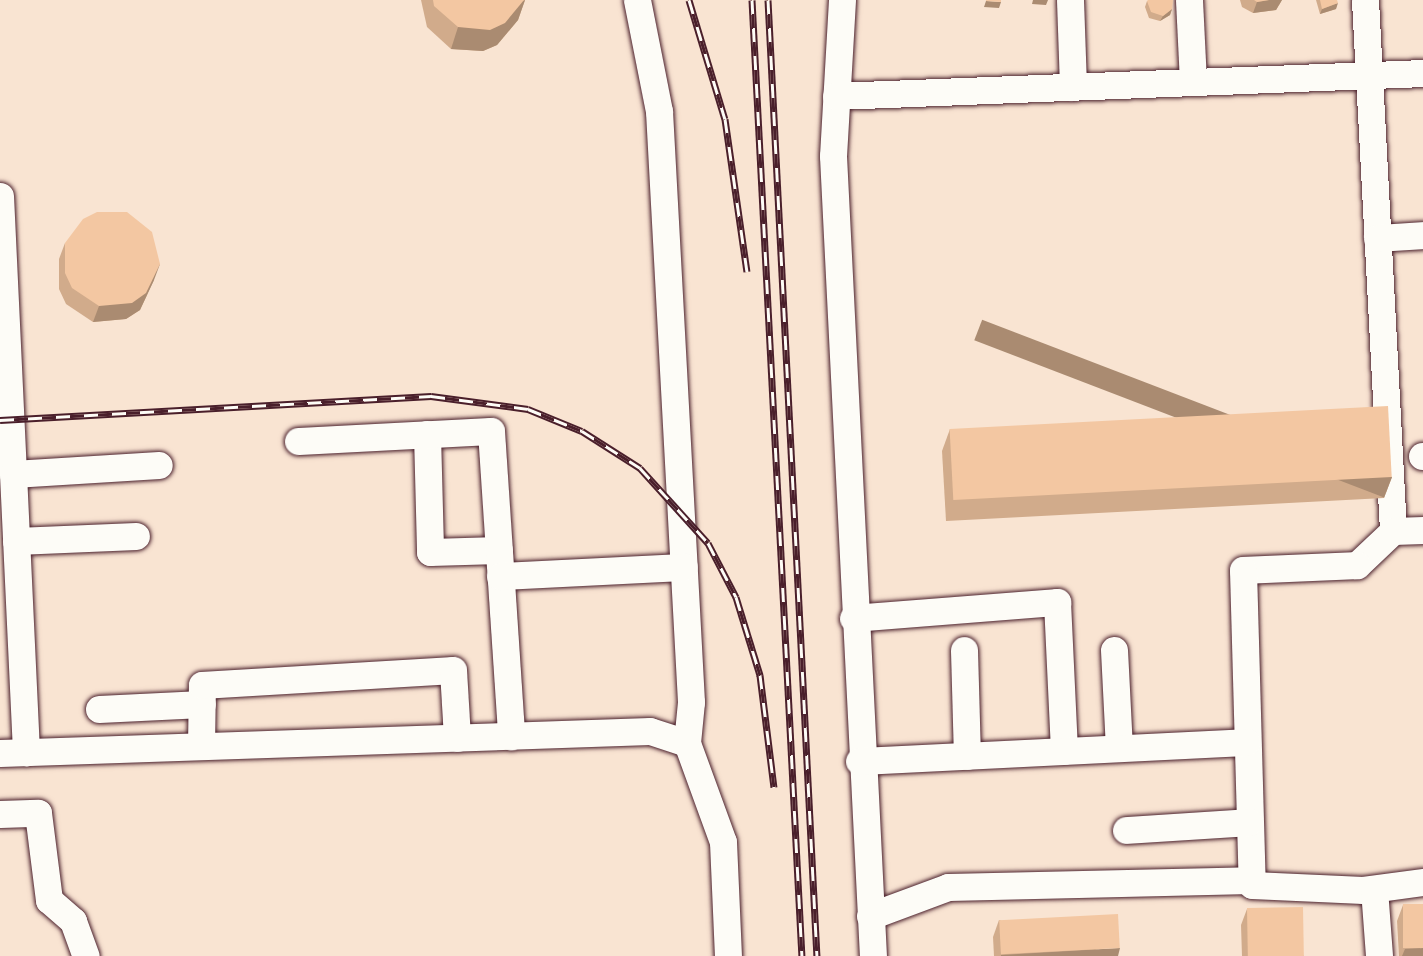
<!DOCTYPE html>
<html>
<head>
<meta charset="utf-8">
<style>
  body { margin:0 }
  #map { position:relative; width:1423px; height:956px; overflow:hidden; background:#fbf1e6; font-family:"Balsamiq Sans",sans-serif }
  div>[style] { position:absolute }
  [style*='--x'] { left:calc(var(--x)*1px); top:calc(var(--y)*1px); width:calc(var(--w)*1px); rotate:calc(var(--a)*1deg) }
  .built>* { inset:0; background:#f9e4d2; transform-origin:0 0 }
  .roads { filter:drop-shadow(0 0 2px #4a1f2b) drop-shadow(0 0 2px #4a1f2b) }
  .minor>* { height:27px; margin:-13.5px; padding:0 13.5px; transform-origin:13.5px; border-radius:13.5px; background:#fdfcf7 }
  .rail>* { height:7px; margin-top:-3.5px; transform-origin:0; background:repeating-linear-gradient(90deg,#fdfcf7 0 14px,#4a1f2b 0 28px); box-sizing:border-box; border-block:2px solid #4a1f2b }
  .wall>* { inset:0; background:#d1ab8b }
  .shaded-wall>* { inset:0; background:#aa8b71; transform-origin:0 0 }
  .building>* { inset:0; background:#f3c7a2; transform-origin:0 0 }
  span { translate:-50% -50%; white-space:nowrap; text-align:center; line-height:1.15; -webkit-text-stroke:5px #fdfcf7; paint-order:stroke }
</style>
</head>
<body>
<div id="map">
  <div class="built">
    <div style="left:0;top:0;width:1423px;height:956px"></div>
  </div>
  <div class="roads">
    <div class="minor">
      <div style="--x:637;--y:0;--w:113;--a:78.8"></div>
      <div style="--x:659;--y:111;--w:592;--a:86.9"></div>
      <div style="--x:691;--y:702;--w:41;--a:95.6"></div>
      <div style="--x:687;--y:743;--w:105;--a:70"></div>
      <div style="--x:723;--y:842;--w:114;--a:87.5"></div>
      <div style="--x:842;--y:0;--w:156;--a:93.3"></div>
      <div style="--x:833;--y:156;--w:801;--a:87.14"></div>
      <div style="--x:1070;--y:0;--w:87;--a:88"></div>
      <div style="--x:1189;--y:0;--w:82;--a:87.2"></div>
      <div style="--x:1365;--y:0;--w:532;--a:86.98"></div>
      <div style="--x:836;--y:96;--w:587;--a:-2.24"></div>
      <div style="--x:0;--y:196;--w:557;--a:87.32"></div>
      <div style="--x:1377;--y:238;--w:46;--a:-3.7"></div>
      <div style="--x:427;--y:434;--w:118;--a:88.5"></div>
      <div style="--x:430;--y:552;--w:69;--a:-1.7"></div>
      <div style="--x:298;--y:441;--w:193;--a:-3"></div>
      <div style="--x:491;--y:431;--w:306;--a:86.2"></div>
      <div style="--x:1422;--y:456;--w:1;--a:0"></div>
      <div style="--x:13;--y:474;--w:146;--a:-3.5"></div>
      <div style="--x:1423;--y:530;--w:30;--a:178"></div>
      <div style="--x:1393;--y:531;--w:50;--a:136.6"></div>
      <div style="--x:1357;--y:565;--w:114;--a:177.5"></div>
      <div style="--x:1243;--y:570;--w:315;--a:88.4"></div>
      <div style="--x:1252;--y:885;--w:111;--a:2.6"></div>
      <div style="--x:1363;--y:890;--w:61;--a:-7.6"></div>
      <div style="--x:16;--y:541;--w:120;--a:-2.4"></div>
      <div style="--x:500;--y:576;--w:184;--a:-2.8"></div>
      <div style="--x:853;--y:618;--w:205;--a:-4.5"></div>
      <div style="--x:1057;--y:602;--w:149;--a:87.3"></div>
      <div style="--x:964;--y:650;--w:106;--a:88.4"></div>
      <div style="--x:1114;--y:650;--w:98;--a:87.1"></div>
      <div style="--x:99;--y:709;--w:103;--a:-2.8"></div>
      <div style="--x:201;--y:746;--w:61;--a:-89.1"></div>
      <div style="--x:202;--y:685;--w:251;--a:-3.4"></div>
      <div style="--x:453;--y:670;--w:68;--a:86.6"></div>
      <div style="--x:0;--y:753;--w:650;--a:-1.94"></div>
      <div style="--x:650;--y:731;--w:39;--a:18"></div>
      <div style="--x:859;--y:761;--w:388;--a:-2.8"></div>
      <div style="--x:0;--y:814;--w:38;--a:-2"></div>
      <div style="--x:38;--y:813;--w:88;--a:82.8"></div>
      <div style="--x:49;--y:900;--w:32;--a:41"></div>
      <div style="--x:73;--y:921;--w:37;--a:70"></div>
      <div style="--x:1126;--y:830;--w:123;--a:-3.7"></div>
      <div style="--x:1374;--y:889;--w:67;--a:85.7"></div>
      <div style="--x:870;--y:916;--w:83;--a:-20.4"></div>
      <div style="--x:948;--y:887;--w:303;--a:-1.3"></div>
    </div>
  </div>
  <div class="rail">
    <div style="--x:689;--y:0;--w:124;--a:73.2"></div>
    <div style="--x:725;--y:119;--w:154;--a:81.8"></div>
    <div style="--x:752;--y:0;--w:957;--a:87.01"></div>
    <div style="--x:768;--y:0;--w:957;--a:87.07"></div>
    <div style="--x:0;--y:420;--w:432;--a:-3.2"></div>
    <div style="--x:431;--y:396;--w:98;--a:7.6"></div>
    <div style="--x:528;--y:409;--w:58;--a:22.2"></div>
    <div style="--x:582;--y:431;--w:69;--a:32.5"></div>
    <div style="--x:640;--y:468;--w:101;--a:47.8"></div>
    <div style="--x:708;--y:543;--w:61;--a:62.6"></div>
    <div style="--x:736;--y:597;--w:82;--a:72.9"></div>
    <div style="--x:760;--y:675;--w:113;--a:82.9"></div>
  </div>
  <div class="wall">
    <div style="clip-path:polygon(421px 0,525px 0,518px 20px,497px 45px,483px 51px,451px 49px,427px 27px)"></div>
    <div style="clip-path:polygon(1240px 0,1282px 0,1276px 10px,1253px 13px,1242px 7px)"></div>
    <div style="clip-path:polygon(1316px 0,1337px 0,1336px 9px,1320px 14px)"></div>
    <div style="clip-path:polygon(1147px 1px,1172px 9px,1170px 15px,1160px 21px,1149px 18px,1145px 7px)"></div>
    <div style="clip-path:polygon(65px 243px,154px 280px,140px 310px,126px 319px,93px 322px,66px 304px,59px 289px,59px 259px)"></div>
    <div style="clip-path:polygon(950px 429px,1392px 477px,1384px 498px,946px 521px,942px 451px)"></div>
    <div style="clip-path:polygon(1403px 905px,1423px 956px,1399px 956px,1397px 921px)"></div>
    <div style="clip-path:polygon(1247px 909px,1304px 956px,1242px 956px,1241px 925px)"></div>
    <div style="clip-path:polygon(999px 920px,1118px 956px,994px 956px,993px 937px)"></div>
  </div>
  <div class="shaded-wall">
    <div style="clip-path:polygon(525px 0,518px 20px,497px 45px,483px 51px,451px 49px,458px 27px)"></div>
    <div style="clip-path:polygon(1033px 0,1048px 0,1046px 5px,1032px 4px)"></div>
    <div style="clip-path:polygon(1269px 0,1282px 0,1276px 10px,1253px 13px,1257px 2px)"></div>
    <div style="clip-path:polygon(986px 1px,1001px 2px,999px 8px,984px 7px)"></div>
    <div style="clip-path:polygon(1338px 3px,1336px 9px,1320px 14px,1322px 9px)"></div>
    <div style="clip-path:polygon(1172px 9px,1170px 15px,1160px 21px,1163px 16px)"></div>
    <div style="clip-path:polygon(160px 264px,154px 280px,140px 310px,126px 319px,93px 322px,99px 306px)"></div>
    <div style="left:1392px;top:477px;width:22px;height:439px;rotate:111deg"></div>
    <div style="clip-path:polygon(1120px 948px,1118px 956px,1001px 956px,1001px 955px)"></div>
    <div style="clip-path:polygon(1423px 948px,1423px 956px,1402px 956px,1405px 949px)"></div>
  </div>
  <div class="building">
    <div style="clip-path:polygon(433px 0,524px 0,505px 23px,490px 30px,458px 27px,434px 6px)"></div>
    <div style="clip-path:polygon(986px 0,1001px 0,1001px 2px,986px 1px)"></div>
    <div style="clip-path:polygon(1148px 0,1173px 0,1172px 9px,1163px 16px,1151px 12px,1147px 1px)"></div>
    <div style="clip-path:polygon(1254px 0,1269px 0,1257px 2px)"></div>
    <div style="clip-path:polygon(1320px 0,1337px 0,1338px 3px,1322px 9px)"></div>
    <div style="clip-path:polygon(97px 212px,127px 212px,152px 232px,160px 264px,146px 293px,132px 303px,99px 306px,72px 288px,65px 273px,65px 243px,83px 219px)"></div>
    <div style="left:1388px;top:406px;width:71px;height:439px;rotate:87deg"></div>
    <div style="left:1423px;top:904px;width:44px;height:20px;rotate:90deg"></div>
    <div style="left:1303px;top:907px;width:49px;height:56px;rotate:89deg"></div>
    <div style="left:1118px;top:914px;width:34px;height:119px;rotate:87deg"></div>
  </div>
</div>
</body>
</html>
